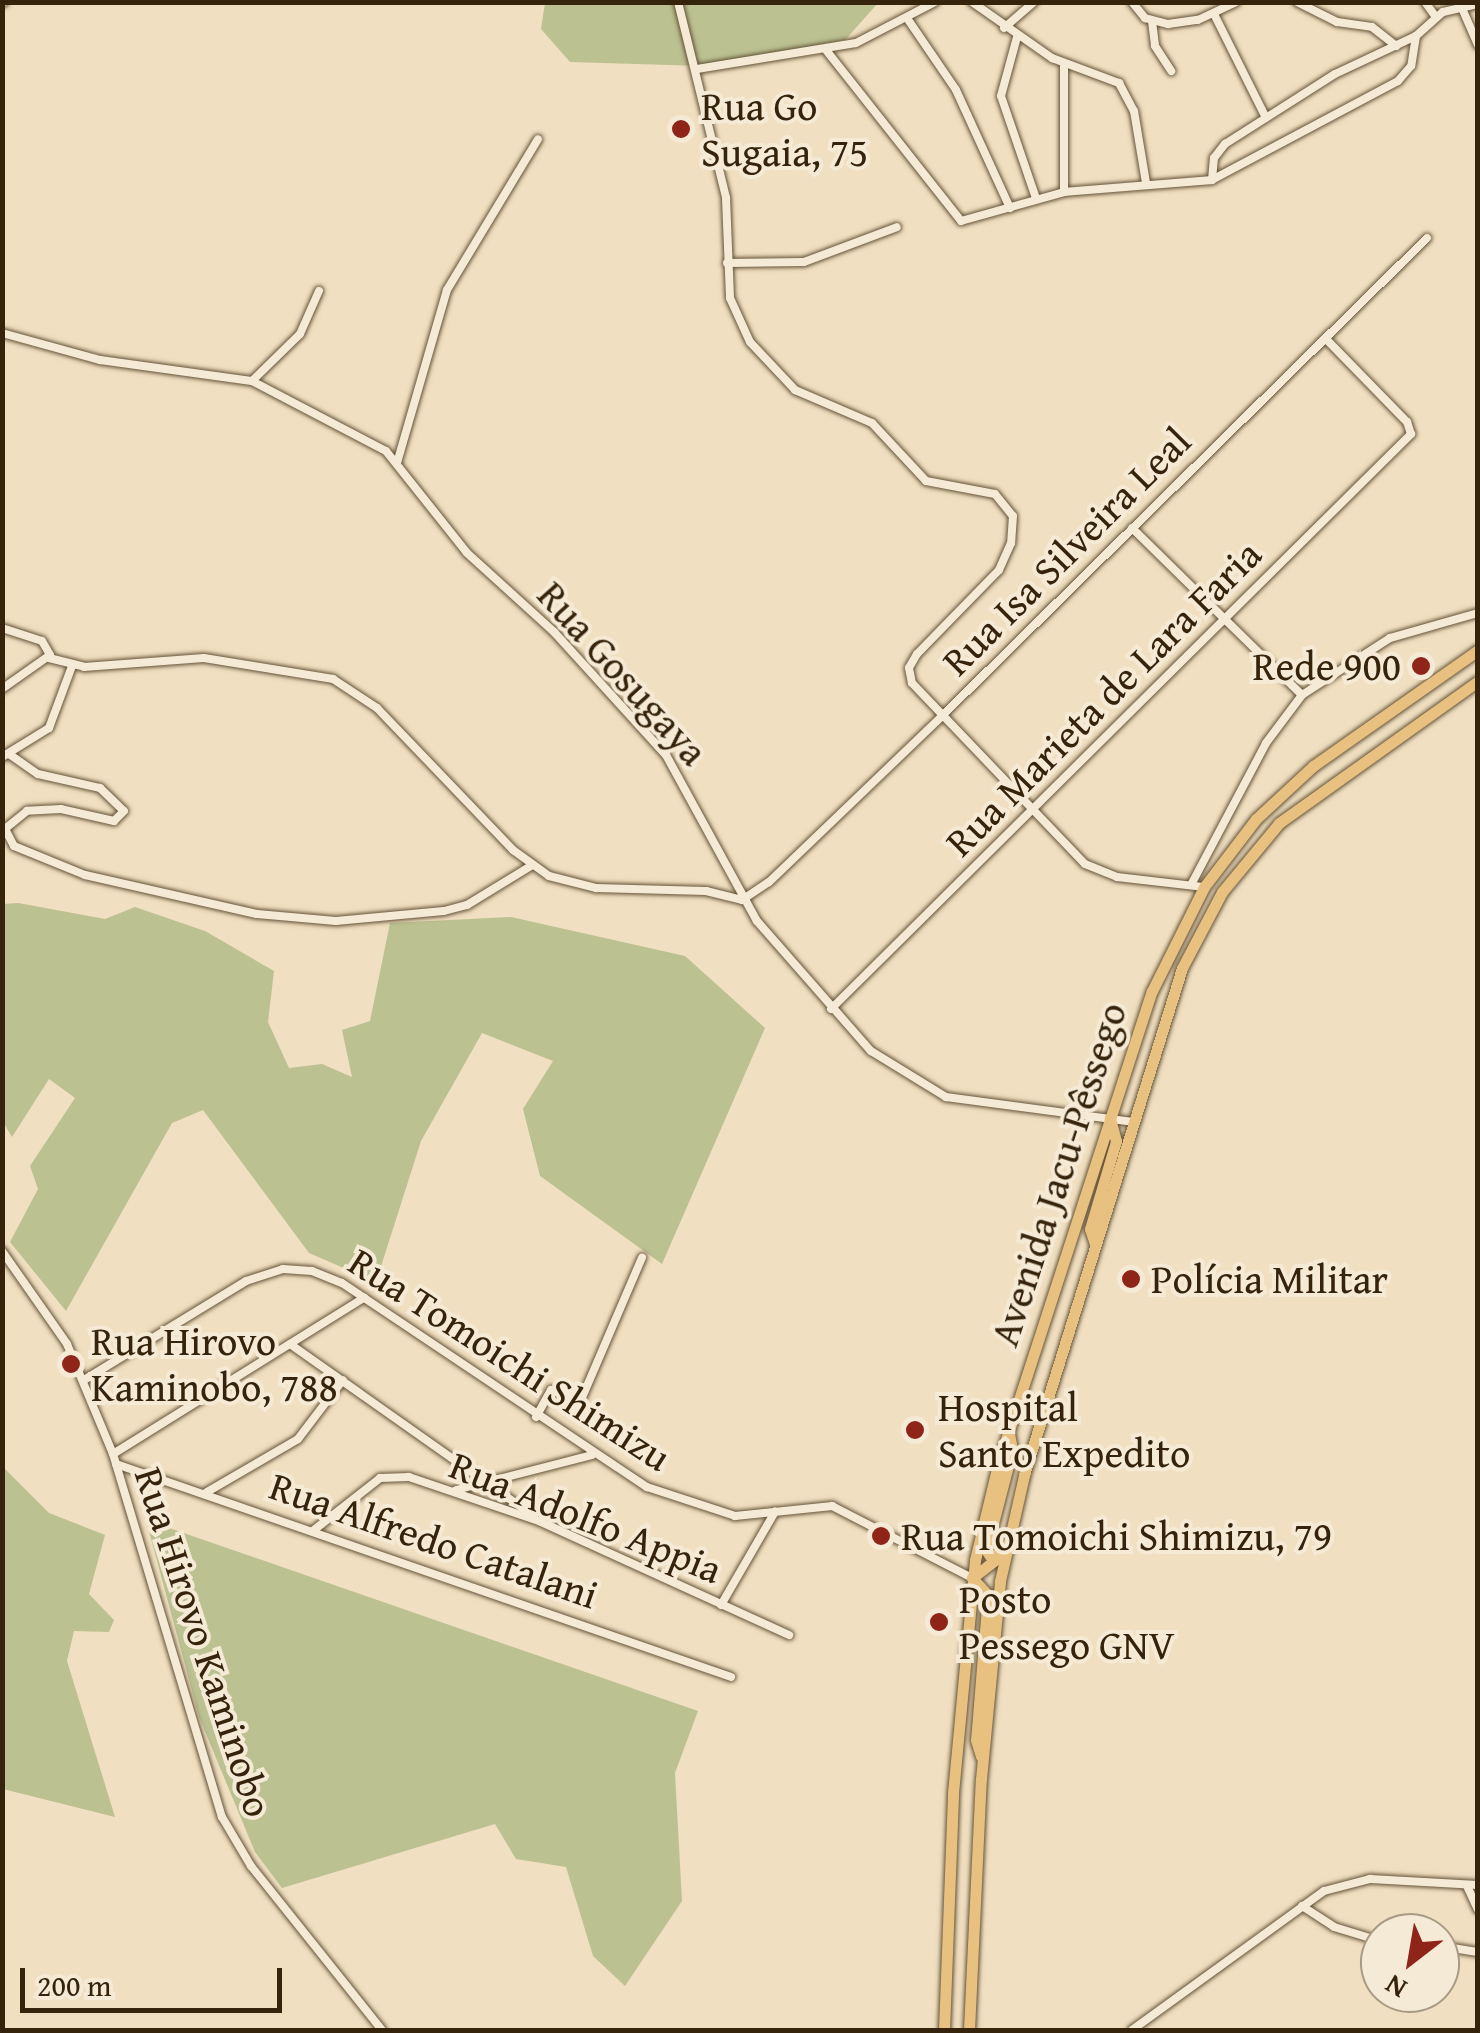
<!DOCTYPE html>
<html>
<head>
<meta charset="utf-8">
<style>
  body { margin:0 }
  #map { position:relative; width:1480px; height:2033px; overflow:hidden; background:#f0dfc0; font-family:"Gentium Book Plus",serif }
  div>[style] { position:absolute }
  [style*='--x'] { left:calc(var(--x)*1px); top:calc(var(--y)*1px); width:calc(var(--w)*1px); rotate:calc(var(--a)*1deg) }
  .green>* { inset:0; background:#bbc191 }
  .roads { filter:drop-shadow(0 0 2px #645338) drop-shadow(0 0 2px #645338) }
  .minor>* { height:8px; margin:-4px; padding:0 4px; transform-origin:4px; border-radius:4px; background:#f5ead6 }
  .trunk>* { height:11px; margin:-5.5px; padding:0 5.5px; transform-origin:5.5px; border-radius:5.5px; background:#e8c080 }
  .dots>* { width:28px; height:28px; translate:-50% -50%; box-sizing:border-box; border:5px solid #f5ead6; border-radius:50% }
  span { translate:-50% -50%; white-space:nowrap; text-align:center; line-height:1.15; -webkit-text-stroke:8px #f5ead6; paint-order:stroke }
  .poi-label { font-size:40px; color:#35240b }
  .left { translate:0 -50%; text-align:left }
  .right { translate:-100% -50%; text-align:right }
  .street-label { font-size:40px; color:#35240b }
  .frame { position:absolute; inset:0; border:5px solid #35240b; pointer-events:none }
  .north { position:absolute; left:1360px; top:1913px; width:100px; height:100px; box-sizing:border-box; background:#f5ead6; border:2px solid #a89b85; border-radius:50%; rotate:211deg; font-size:28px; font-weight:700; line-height:40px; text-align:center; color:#35240b }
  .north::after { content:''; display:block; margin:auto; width:35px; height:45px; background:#8f2418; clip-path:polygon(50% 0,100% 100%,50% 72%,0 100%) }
  .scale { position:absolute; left:20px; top:1968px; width:262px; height:45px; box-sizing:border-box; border:5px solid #35240b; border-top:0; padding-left:12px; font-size:30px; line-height:35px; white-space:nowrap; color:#35240b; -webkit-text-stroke:8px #f5ead6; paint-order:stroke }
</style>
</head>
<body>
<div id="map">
  <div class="green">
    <div style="clip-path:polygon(545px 3px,878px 3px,845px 40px,703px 66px,570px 62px,541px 29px)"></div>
    <div style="clip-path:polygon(18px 903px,105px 919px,135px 907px,205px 931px,274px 971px,268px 1022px,289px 1068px,322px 1064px,352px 1077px,342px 1030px,370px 1021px,390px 923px,511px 917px,685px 956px,765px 1028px,662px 1264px,540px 1176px,523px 1109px,553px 1061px,482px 1033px,421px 1141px,376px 1282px,309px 1253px,203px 1110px,172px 1123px,66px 1311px,10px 1242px,38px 1189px,30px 1166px,75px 1098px,49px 1079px,12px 1137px,3px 1122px,3px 904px)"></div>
    <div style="clip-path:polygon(2px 1466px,49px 1513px,105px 1535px,89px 1594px,114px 1620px,109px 1632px,74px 1631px,67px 1661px,115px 1817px,3px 1789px)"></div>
    <div style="clip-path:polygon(146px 1520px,698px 1711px,675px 1773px,682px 1901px,625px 1986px,593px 1956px,566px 1867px,516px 1859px,495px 1824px,282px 1888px,255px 1852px,199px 1717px)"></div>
  </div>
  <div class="roads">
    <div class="minor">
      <div style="--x:678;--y:2;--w:202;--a:76.2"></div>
      <div style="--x:726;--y:198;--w:100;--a:87.7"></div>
      <div style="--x:730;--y:298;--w:48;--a:65.6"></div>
      <div style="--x:750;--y:342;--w:66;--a:46.8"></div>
      <div style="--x:795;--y:390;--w:84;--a:23.2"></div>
      <div style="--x:872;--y:423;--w:79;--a:47"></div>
      <div style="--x:926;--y:481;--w:70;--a:10.7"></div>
      <div style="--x:995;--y:494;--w:28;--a:51"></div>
      <div style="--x:1013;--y:516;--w:27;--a:94"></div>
      <div style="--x:1011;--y:543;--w:30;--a:114"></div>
      <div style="--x:999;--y:570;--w:117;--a:134.3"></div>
      <div style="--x:917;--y:654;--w:16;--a:120"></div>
      <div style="--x:909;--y:668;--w:15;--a:79"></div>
      <div style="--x:912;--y:683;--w:250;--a:46.3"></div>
      <div style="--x:1085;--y:864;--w:35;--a:22"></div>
      <div style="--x:1117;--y:877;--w:88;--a:6.6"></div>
      <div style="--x:972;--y:2;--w:98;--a:35"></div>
      <div style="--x:1052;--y:58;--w:72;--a:20.5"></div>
      <div style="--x:1119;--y:83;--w:32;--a:62"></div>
      <div style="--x:1134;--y:111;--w:73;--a:80.5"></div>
      <div style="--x:1132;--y:2;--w:21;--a:51"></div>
      <div style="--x:1145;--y:18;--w:24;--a:15"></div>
      <div style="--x:1168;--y:24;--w:30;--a:-8"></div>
      <div style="--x:1198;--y:20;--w:42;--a:-25.3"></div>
      <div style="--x:1297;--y:2;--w:45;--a:26.6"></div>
      <div style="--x:1337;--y:22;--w:35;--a:8"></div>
      <div style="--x:1372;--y:27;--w:31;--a:38"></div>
      <div style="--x:1425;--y:2;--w:19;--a:54"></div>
      <div style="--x:2;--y:3;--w:2;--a:-27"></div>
      <div style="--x:1461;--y:6;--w:43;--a:66.4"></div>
      <div style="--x:1214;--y:14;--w:116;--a:63.4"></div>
      <div style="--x:909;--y:21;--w:83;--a:55.7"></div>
      <div style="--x:956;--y:90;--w:130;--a:65.4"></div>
      <div style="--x:1152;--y:21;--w:25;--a:83"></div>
      <div style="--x:1155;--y:46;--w:30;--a:57"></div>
      <div style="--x:1004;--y:28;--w:40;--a:-41"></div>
      <div style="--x:1416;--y:36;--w:30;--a:99"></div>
      <div style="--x:1411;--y:66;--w:20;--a:131"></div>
      <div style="--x:1398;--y:81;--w:211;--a:152"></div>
      <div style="--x:1212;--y:180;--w:22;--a:-85"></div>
      <div style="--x:1214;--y:158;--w:18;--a:-52"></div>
      <div style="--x:1225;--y:144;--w:130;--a:-32.5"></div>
      <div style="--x:1335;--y:74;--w:89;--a:-25.1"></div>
      <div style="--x:1416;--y:36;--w:36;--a:-42"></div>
      <div style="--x:1443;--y:12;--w:36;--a:-13"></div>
      <div style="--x:1017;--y:37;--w:61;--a:105.2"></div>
      <div style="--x:1001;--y:96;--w:108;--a:71.1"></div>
      <div style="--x:826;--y:50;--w:218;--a:51.7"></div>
      <div style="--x:961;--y:221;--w:107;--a:-15.7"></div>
      <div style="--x:1064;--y:192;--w:148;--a:-4.6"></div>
      <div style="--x:1064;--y:64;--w:128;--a:90"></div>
      <div style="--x:697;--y:69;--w:161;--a:-9.3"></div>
      <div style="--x:856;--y:43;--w:89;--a:-27.4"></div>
      <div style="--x:727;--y:263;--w:77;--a:-0.7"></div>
      <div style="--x:804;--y:262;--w:99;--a:-20.6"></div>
      <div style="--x:2;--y:333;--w:102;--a:15.4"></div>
      <div style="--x:100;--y:360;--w:153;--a:7.9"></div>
      <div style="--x:252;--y:381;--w:151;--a:27.6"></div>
      <div style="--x:386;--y:451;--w:130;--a:51.5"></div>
      <div style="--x:467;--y:553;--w:118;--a:42.2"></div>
      <div style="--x:554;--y:632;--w:166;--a:47.7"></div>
      <div style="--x:666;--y:755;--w:189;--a:61.3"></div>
      <div style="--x:757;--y:921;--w:173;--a:48.8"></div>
      <div style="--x:871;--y:1051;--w:88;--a:31.5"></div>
      <div style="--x:946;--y:1097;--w:190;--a:7.6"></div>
      <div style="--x:252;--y:381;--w:67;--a:-44.4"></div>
      <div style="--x:300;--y:334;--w:47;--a:-66.2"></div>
      <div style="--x:397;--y:463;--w:180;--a:-73.9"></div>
      <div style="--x:447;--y:290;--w:176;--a:-58.9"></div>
      <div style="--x:1132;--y:528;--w:238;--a:44.5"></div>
      <div style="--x:2;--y:628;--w:42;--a:18"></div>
      <div style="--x:42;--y:641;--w:16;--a:60"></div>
      <div style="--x:50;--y:655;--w:59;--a:144.7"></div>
      <div style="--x:49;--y:658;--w:36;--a:14"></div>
      <div style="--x:84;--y:667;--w:120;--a:-4.3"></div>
      <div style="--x:204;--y:658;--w:131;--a:9.2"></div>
      <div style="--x:333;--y:679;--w:53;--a:33.4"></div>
      <div style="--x:377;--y:708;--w:197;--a:46.2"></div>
      <div style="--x:513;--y:850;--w:44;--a:35.8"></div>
      <div style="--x:549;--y:876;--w:49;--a:14.3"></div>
      <div style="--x:596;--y:888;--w:110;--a:1.6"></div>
      <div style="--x:706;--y:891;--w:37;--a:14"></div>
      <div style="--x:742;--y:900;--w:32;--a:-34"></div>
      <div style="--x:769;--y:882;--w:240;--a:-43.8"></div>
      <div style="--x:942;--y:716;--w:681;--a:-44.58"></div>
      <div style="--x:9;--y:754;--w:35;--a:35"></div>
      <div style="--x:38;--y:774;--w:64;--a:12.7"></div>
      <div style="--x:100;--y:788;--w:33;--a:44"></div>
      <div style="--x:124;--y:811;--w:14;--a:135"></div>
      <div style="--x:114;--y:821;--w:54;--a:-167.2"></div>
      <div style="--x:61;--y:809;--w:34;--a:177"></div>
      <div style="--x:27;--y:811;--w:28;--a:141"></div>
      <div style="--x:5;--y:829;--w:19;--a:62"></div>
      <div style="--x:14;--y:846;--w:77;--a:22.2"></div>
      <div style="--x:85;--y:875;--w:176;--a:12.8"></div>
      <div style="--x:257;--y:914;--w:79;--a:5.1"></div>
      <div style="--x:336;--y:921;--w:108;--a:-5.3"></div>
      <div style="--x:444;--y:911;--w:24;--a:-15"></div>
      <div style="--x:467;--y:905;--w:75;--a:-31.4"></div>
      <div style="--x:2;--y:757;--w:55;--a:-31.7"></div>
      <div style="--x:49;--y:728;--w:66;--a:-69.6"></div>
      <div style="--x:1192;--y:883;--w:158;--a:-62.1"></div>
      <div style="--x:1266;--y:743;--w:60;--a:-53.1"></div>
      <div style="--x:1302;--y:695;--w:105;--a:-32.9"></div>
      <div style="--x:1390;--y:638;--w:91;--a:-15.9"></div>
      <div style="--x:831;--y:1009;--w:817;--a:-44.75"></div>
      <div style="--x:1411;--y:434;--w:13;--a:-108"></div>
      <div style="--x:1407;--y:422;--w:117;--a:-134.3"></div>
      <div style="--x:2;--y:1251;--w:113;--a:55"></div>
      <div style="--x:67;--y:1344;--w:119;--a:67.3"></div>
      <div style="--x:113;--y:1454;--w:379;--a:73.3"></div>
      <div style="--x:222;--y:1817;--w:57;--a:59.4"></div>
      <div style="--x:251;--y:1866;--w:210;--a:51.4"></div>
      <div style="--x:290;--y:1344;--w:296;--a:35.2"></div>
      <div style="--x:84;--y:1380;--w:190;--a:-31.4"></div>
      <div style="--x:246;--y:1281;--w:39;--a:-18"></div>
      <div style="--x:283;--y:1269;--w:29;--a:4"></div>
      <div style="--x:312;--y:1271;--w:32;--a:22"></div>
      <div style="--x:342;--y:1283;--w:367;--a:33.8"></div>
      <div style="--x:647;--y:1487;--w:93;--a:18.2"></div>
      <div style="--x:735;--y:1516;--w:98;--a:-5.9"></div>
      <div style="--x:832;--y:1506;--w:157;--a:27.2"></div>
      <div style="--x:536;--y:1417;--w:31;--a:-61"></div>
      <div style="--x:551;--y:1390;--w:32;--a:18"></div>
      <div style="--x:581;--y:1400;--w:155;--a:-66.8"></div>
      <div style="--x:113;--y:1454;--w:296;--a:-31.9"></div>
      <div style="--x:116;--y:1464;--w:651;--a:19.1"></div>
      <div style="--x:456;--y:1490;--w:140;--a:-14.4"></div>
      <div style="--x:207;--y:1492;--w:105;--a:-30.2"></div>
      <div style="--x:298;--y:1439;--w:74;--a:-52.7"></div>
      <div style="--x:314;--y:1530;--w:84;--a:-38.2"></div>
      <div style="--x:380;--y:1478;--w:29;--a:-2"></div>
      <div style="--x:409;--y:1477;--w:137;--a:18.7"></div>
      <div style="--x:539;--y:1521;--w:275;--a:24.5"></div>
      <div style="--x:721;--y:1605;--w:108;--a:-59.9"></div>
      <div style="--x:1467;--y:1886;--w:26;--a:65"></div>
      <div style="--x:1302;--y:1906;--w:38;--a:33"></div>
      <div style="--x:1334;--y:1927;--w:48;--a:16.9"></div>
      <div style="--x:1440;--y:1946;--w:38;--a:9"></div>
      <div style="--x:1132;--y:2030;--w:237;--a:-35.9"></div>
      <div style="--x:1324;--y:1891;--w:48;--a:-14.6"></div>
      <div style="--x:1370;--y:1879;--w:108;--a:3.2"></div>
    </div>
    <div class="trunk">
      <div style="--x:1095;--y:1244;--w:16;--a:-108"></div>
      <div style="--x:1090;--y:1229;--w:92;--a:-73.5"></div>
      <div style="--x:1116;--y:1141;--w:24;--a:-105"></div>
      <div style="--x:1001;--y:1554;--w:11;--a:170"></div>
      <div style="--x:990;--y:1556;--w:7;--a:-124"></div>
      <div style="--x:986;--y:1550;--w:103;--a:-75.4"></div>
      <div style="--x:1012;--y:1450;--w:17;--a:-100"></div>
      <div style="--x:972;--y:1578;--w:23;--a:47"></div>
      <div style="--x:988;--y:1595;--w:145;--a:94.7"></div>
      <div style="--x:976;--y:1740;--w:17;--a:73"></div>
      <div style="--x:972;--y:1578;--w:36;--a:-38"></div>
      <div style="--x:944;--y:2030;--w:237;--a:-87.8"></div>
      <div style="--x:953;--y:1793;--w:234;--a:-84.6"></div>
      <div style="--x:975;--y:1560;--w:99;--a:-76.5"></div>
      <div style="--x:998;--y:1464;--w:497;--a:-72"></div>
      <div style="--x:1152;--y:991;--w:116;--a:-63.4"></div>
      <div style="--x:1204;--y:887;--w:86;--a:-52.6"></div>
      <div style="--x:1256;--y:819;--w:78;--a:-42.9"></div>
      <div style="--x:1313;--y:766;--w:202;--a:-35.1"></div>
      <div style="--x:969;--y:2030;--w:251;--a:-87.3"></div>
      <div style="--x:981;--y:1779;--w:199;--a:-84.5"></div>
      <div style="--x:1000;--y:1581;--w:109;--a:-77.2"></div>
      <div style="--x:1024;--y:1475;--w:531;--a:-72.69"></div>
      <div style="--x:1182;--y:968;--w:86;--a:-62.2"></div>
      <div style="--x:1222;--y:892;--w:89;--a:-50.4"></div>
      <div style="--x:1279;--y:823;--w:244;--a:-35.5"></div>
    </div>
  </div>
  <div class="dots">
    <div style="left:681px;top:129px;background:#8f2418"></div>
    <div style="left:1421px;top:666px;background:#8f2418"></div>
    <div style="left:1131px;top:1279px;background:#8f2418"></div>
    <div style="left:71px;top:1364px;background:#8f2418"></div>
    <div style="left:915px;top:1430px;background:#8f2418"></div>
    <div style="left:881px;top:1536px;background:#8f2418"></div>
    <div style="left:939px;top:1622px;background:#8f2418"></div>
  </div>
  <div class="poi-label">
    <span class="left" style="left:701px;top:129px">Rua Go<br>Sugaia, 75</span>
    <span class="right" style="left:1401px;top:666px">Rede 900</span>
    <span class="left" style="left:1151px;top:1279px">Polícia Militar</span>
    <span class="left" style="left:91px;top:1364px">Rua Hirovo<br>Kaminobo, 788</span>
    <span class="left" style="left:938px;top:1430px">Hospital<br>Santo Expedito</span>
    <span class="left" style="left:901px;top:1536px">Rua Tomoichi Shimizu, 79</span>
    <span class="left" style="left:959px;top:1622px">Posto<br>Pessego GNV</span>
  </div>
  <div class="street-label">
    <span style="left:1066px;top:551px;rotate:-45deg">Rua Isa Silveira Leal</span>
    <span style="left:623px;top:673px;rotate:48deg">Rua Gosugaya</span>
    <span style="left:1103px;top:698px;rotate:-45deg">Rua Marieta de Lara Faria</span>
    <span style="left:1058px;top:1174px;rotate:-72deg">Avenida Jacu-Pêssego</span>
    <span style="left:510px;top:1359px;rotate:33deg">Rua Tomoichi Shimizu</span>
    <span style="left:586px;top:1517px;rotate:22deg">Rua Adolfo Appia</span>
    <span style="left:434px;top:1540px;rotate:19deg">Rua Alfredo Catalani</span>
    <span style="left:204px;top:1642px;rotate:72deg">Rua Hirovo Kaminobo</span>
  </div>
  <div class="frame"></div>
  <div class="north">N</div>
  <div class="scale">200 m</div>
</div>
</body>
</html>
